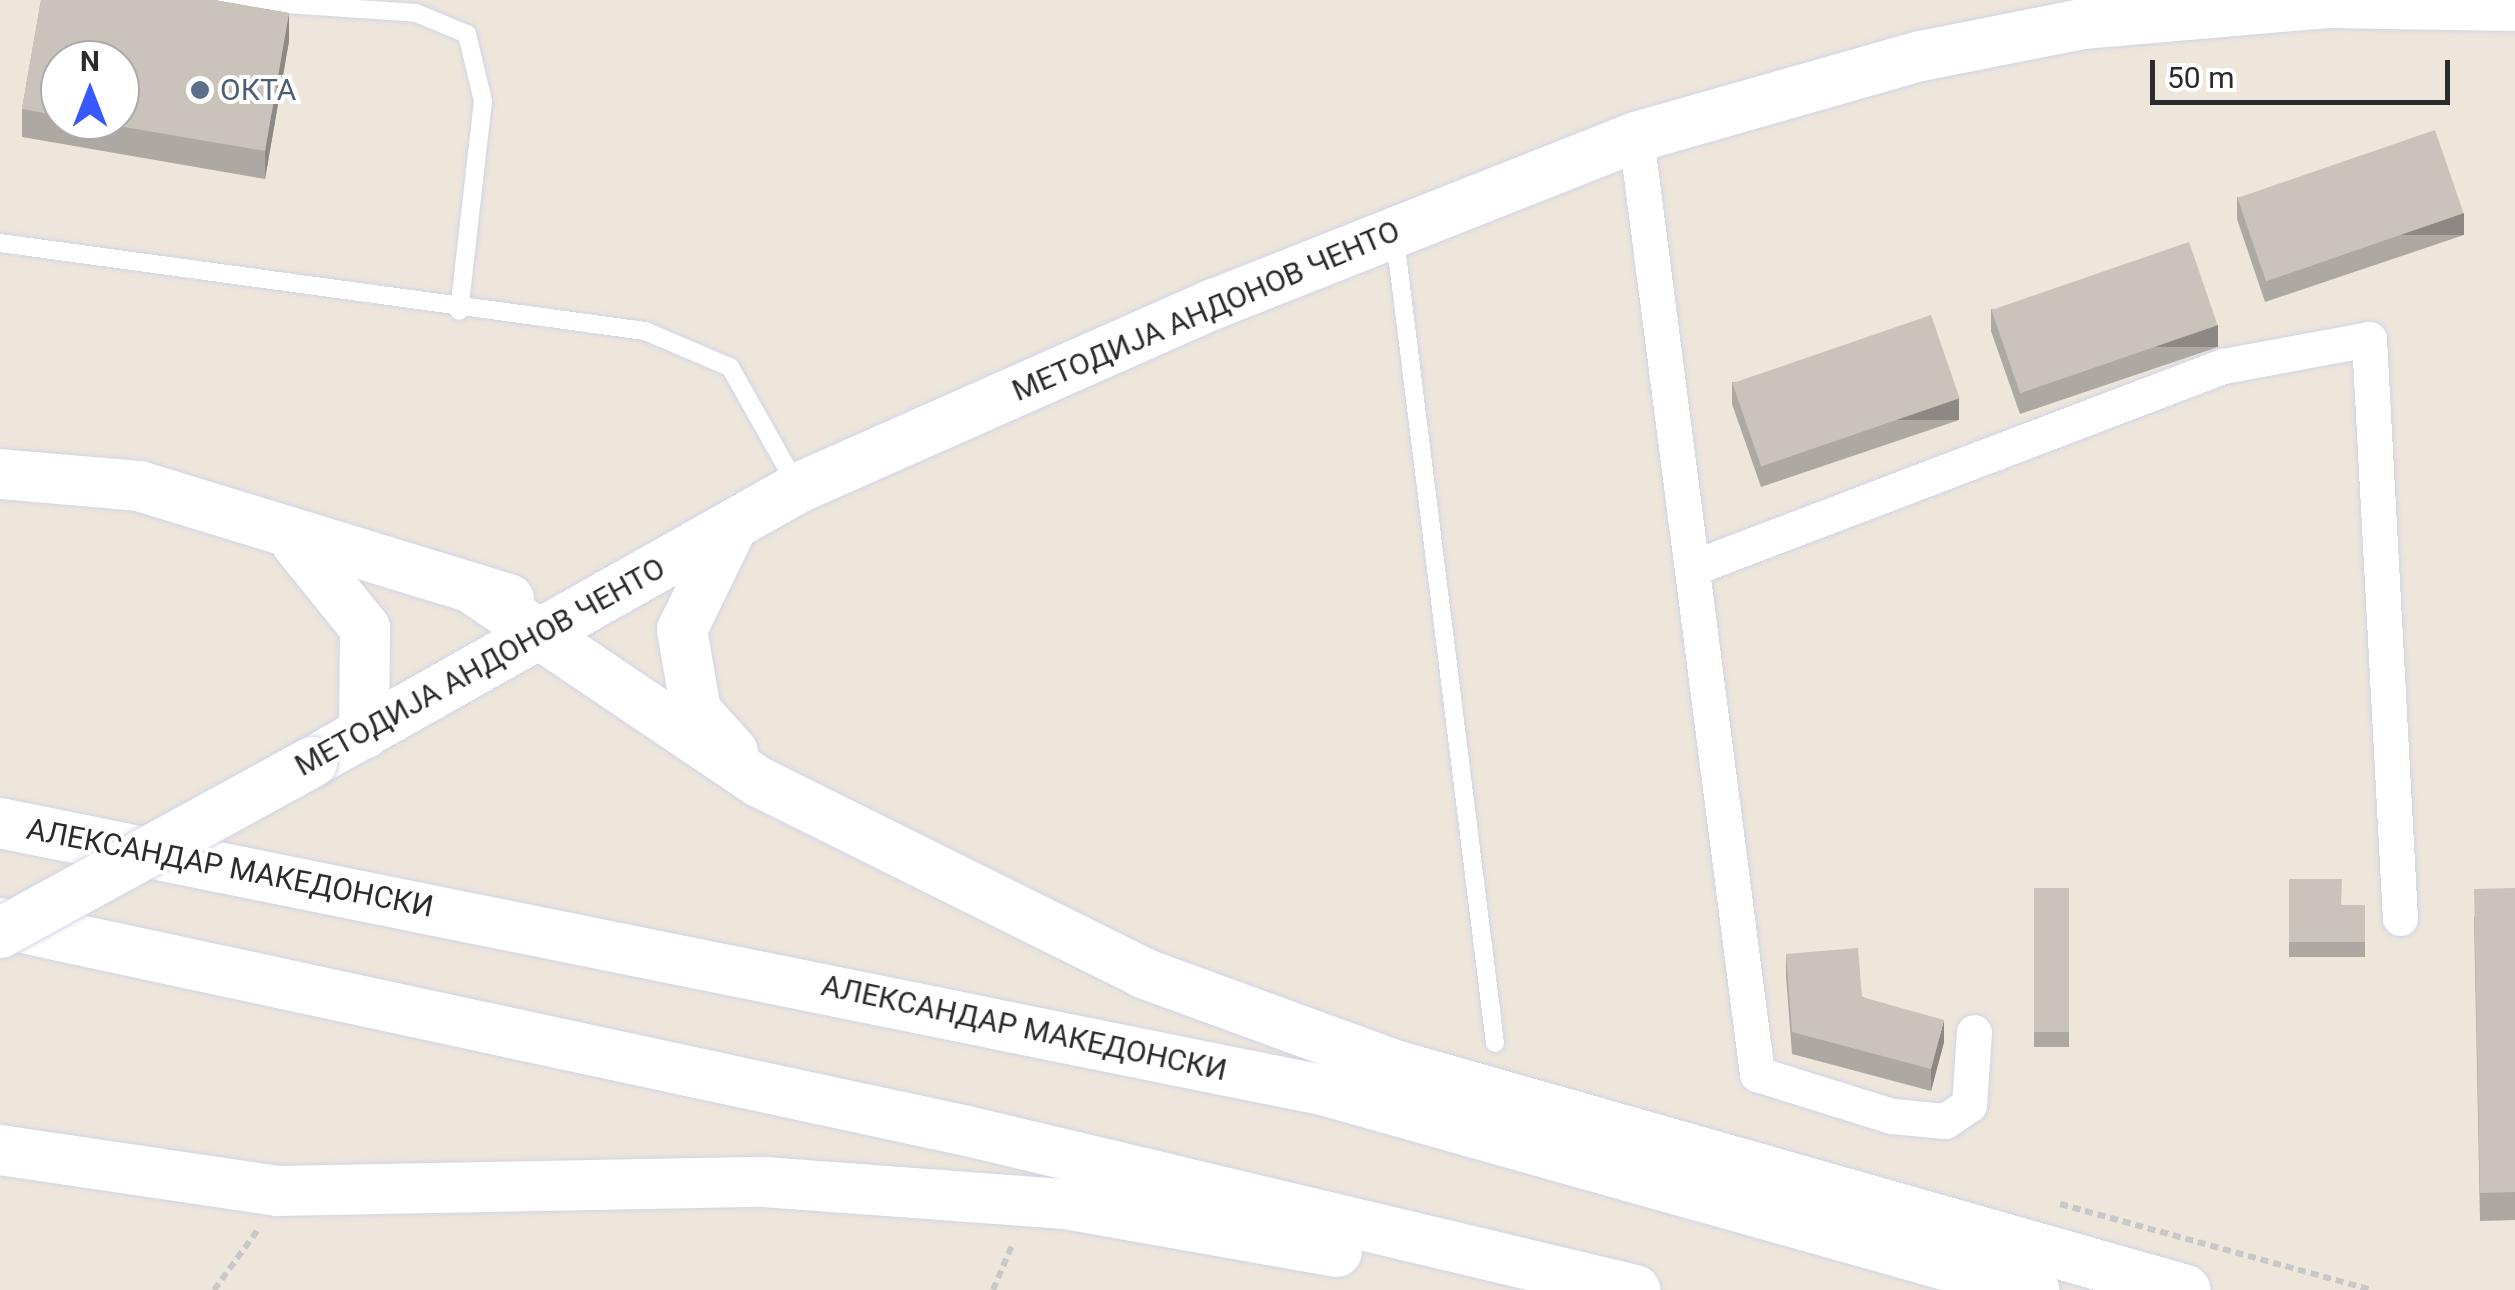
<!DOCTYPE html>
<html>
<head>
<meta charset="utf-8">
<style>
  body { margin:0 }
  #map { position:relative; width:2515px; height:1290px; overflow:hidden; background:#eee6db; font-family:Roboto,sans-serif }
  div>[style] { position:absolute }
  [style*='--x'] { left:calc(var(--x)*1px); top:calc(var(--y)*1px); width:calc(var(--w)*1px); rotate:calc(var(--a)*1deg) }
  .path>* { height:6px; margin-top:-3px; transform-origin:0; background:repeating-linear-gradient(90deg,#c8c8c8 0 8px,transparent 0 13px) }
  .roads { filter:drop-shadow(0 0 2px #d0d4e5) drop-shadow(0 0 2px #d0d4e5) }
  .lane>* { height:18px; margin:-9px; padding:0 9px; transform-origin:9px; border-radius:9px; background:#fff }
  .street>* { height:35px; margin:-17.5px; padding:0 17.5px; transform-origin:17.5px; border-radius:17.5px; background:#fff }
  .secondary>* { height:50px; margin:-25px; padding:0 25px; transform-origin:25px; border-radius:25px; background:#fff }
  .bridges { filter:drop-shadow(0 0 2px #d0d4e5) drop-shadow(0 0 2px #d0d4e5) }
  .secondary-bridge>* { height:50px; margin:-25px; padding:0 25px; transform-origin:25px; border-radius:25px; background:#fff }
  .wall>* { inset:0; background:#ada8a1; transform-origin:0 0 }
  .shaded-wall>* { inset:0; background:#8d8883; transform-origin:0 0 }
  .building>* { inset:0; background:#c9c3bb; transform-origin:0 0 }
  .dots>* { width:28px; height:28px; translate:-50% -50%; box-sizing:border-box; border:5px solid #fff; border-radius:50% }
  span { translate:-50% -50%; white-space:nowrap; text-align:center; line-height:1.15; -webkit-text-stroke:8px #fff; paint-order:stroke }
  .service-label { font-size:30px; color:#4e5e75 }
  .left { translate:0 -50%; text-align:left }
  .street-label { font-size:30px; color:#2b2b2b }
  .north { position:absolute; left:40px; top:40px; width:100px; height:100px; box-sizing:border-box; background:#fff; border:2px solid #aaa; border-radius:50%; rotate:0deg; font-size:28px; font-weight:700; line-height:40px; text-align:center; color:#2b2b2b }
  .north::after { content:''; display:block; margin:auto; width:35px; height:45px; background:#3759ff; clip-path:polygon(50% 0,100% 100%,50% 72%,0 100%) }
  .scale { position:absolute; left:2150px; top:60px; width:300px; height:45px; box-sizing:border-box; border:5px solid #2b2b2b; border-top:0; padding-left:12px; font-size:30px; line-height:35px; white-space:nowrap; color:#2b2b2b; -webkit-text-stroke:8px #fff; paint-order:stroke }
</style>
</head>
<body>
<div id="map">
  <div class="path">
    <div style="--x:2060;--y:1204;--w:324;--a:15.4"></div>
    <div style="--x:214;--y:1290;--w:73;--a:-53.9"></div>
    <div style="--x:993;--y:1290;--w:49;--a:-67.1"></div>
  </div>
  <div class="roads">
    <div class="lane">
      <div style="--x:227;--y:0;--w:189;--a:3.9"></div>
      <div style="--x:416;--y:13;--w:55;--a:22.4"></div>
      <div style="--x:467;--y:34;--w:69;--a:76.6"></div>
      <div style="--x:483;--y:101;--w:211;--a:96.5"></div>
      <div style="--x:1395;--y:238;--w:811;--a:82.92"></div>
      <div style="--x:0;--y:243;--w:651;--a:7.77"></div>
      <div style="--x:645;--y:331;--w:92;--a:23"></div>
      <div style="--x:730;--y:367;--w:134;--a:60.6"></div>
    </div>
    <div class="street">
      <div style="--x:1636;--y:137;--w:945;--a:82.64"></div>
      <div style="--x:1757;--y:1074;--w:141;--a:17.3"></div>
      <div style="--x:1892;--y:1116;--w:53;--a:5.4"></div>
      <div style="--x:1945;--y:1121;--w:29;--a:-34"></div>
      <div style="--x:1969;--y:1105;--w:73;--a:-86.1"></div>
      <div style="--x:1692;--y:568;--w:568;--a:-20.83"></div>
      <div style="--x:2223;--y:366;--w:148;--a:-10.5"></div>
      <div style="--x:2369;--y:339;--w:580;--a:86.94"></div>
    </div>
    <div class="secondary">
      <div style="--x:0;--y:474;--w:140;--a:4.9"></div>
      <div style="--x:139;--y:486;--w:387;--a:17"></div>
      <div style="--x:732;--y:527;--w:114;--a:115.9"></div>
      <div style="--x:682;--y:630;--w:82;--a:80.2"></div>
      <div style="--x:696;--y:711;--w:55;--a:47.9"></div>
      <div style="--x:297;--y:544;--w:108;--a:51"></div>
      <div style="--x:365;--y:628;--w:106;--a:90.5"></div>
      <div style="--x:477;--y:592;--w:340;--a:34"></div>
      <div style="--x:759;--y:782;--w:429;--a:26.4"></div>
      <div style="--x:1143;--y:973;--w:264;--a:20.1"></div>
      <div style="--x:1391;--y:1064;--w:826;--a:15.87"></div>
      <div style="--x:312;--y:762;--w:558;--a:-29.41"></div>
      <div style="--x:798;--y:488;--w:455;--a:-23.9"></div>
      <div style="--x:1214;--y:304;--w:454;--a:-21.6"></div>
      <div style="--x:1636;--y:137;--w:296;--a:-15.9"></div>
      <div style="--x:1921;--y:56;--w:164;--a:-11.2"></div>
      <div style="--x:2082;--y:24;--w:248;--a:-4.9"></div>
      <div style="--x:2329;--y:3;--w:186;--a:0.9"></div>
      <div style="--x:0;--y:823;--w:1349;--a:11.42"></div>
      <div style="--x:1322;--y:1090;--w:740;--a:15.69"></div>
      <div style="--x:0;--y:923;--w:989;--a:12.14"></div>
      <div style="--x:967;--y:1131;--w:687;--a:13.39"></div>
      <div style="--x:0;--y:1150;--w:280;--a:8.4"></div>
      <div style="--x:277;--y:1191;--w:487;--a:-1.1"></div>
      <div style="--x:764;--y:1182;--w:302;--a:4.2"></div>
      <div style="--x:1065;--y:1204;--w:276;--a:10"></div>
    </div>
  </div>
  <div class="bridges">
    <div class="secondary-bridge">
      <div style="--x:0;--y:933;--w:356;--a:-28.7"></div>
    </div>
  </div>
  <div class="wall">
    <div style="clip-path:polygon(evenodd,41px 0,214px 0,289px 13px,289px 41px,265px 179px,22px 137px,22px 109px,41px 0,60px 60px,120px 60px,120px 120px,60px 120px,60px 60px)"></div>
    <div style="clip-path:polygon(2237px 197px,2464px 235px,2265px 302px,2237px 219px)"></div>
    <div style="clip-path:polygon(1991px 309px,2218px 347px,2020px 414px,1991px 331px)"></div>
    <div style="clip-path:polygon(1732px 382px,1959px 420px,1761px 487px,1732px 404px)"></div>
    <div style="clip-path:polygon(2289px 879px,2342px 905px,2365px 905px,2365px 957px,2289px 957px)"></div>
    <div style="left:2034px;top:888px;width:35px;height:159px"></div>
    <div style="clip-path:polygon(2515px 888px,2515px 1220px,2480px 1221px,2474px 917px)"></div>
    <div style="clip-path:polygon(1786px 954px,1944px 1042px,1931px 1091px,1792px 1054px,1786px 976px)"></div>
  </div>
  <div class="shaded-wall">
    <div style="clip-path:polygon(289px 13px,289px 41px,265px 179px,265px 151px)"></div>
    <div style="left:2464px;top:213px;width:22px;height:210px;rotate:90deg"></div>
    <div style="left:2218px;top:325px;width:22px;height:209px;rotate:90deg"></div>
    <div style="left:1959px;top:398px;width:22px;height:209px;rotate:90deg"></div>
    <div style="clip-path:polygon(1944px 1020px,1944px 1042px,1931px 1091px,1931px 1069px)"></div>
  </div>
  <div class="building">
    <div style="clip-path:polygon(41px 0,214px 0,289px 13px,265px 151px,83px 120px,120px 120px,120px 60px,60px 60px,60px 116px,22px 109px)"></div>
    <div style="left:2435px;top:130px;width:88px;height:209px;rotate:71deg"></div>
    <div style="left:2189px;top:242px;width:88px;height:209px;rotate:71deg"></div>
    <div style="left:1931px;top:315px;width:88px;height:210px;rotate:71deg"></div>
    <div style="clip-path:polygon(2289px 879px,2342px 879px,2341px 905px,2365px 905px,2365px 942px,2289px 942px)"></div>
    <div style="left:2034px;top:888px;width:35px;height:144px"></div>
    <div style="clip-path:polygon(2515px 888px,2515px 1192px,2480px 1193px,2474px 889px)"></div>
    <div style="clip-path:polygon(1858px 948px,1862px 997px,1944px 1020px,1931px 1069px,1792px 1032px,1786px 954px)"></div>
  </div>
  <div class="dots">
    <div style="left:200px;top:90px;background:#5c6f8a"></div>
  </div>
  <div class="service-label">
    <span class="left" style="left:220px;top:90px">ОКТА</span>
  </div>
  <div class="street-label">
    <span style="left:1206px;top:311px;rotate:-23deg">МЕТОДИЈА АНДОНОВ ЧЕНТО</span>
    <span style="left:480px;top:667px;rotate:-29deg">МЕТОДИЈА АНДОНОВ ЧЕНТО</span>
    <span style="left:230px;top:868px;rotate:11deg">АЛЕКСАНДАР МАКЕДОНСКИ</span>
    <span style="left:1024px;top:1028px;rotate:12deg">АЛЕКСАНДАР МАКЕДОНСКИ</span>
  </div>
  <div class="north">N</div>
  <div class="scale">50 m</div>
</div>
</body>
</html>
